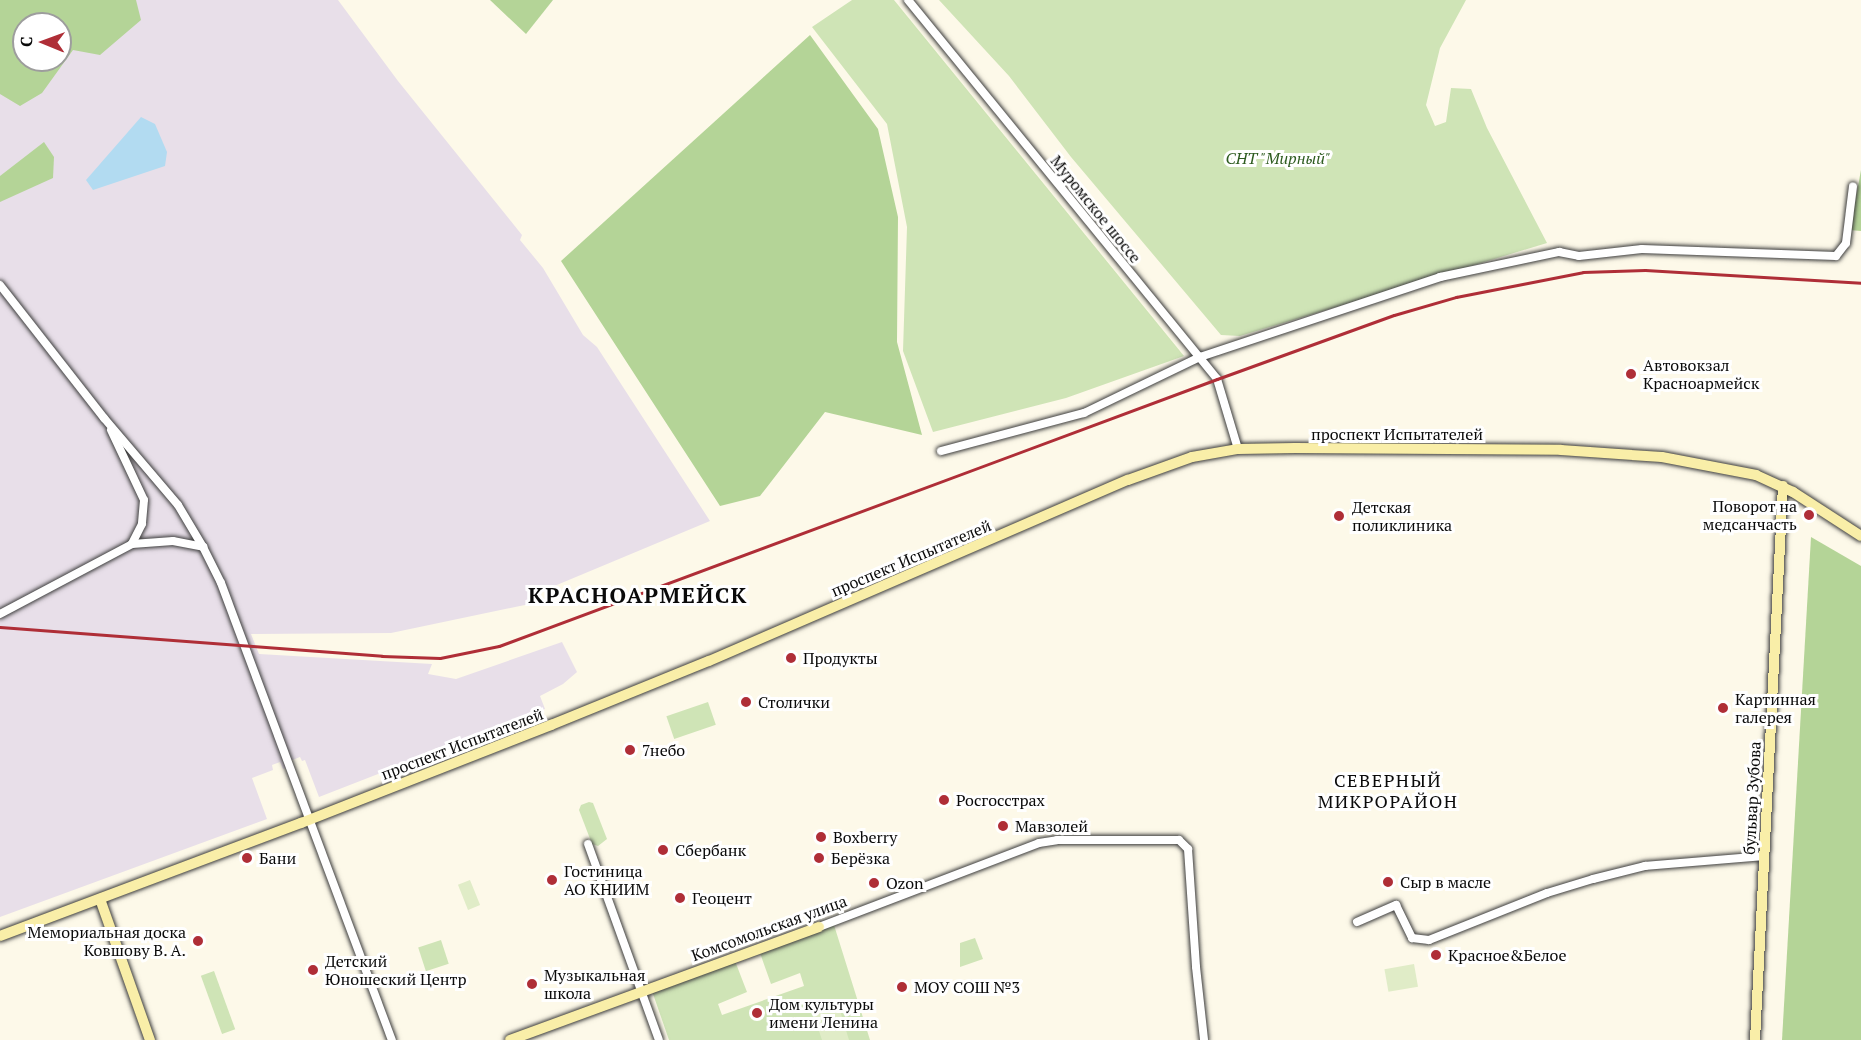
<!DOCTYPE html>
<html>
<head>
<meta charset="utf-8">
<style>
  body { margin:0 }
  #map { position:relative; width:1861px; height:1040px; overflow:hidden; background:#fdf9e9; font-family:"PT Serif",serif }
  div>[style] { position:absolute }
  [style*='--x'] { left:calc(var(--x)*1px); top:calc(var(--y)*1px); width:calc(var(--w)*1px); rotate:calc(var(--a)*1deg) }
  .industrial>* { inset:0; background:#e8dfe9 }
  .green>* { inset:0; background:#cfe4b6; transform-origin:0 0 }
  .forest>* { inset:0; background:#b4d497 }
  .pitch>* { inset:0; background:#e0ecc7; transform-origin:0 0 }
  .water>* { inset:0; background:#b2dbf1 }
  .roads { filter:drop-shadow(0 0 2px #3d3d3d) drop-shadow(0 0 2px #3d3d3d) }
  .street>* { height:8px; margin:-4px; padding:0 4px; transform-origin:4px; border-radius:4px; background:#fff }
  .secondary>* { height:10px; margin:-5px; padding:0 5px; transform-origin:5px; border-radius:5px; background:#f9eea8 }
  .rail>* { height:3px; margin:-1.5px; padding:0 1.5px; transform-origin:1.5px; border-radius:1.5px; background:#af2e37 }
  .dots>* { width:16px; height:16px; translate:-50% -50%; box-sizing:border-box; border:3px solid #fff; border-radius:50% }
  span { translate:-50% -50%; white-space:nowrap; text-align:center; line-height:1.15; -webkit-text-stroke:6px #fff; paint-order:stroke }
  .park-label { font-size:16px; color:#2e5c20; font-style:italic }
  .street-label { font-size:16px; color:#0a0a0a }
  .poi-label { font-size:16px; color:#0a0a0a }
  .left { translate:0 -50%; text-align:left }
  .right { translate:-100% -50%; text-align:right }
  .neighbourhood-label { font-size:18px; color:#0a0a0a; letter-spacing:1.5px }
  .district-label { font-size:22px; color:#0a0a0a; font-weight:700; letter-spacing:1.5px }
  .north { position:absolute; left:12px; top:12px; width:60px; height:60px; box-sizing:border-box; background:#fff; border:2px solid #9d9d9d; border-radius:50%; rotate:271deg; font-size:16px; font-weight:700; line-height:24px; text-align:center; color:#0a0a0a }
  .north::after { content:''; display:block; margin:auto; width:21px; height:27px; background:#af2e37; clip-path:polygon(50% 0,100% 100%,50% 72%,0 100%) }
</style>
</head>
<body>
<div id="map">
  <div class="industrial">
    <div style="clip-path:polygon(evenodd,0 0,338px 0,398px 81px,522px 235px,520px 240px,543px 268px,583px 335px,597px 347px,710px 521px,540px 592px,539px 602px,391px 633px,251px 634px,259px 654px,432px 664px,428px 674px,456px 679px,562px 642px,577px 672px,563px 684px,540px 696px,545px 709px,319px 797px,305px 760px,302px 761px,300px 757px,290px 761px,292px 765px,283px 769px,280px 762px,272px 765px,273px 770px,252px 778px,267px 819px,0 917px,0 0,24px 24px,60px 24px,60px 60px,24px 60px,24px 24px)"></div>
  </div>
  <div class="green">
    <div style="clip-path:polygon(852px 0,894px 0,1184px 356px,1066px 398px,933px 432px,903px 351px,907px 227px,887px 124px,812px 27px)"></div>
    <div style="clip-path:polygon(939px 0,1466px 0,1440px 48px,1426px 105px,1435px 126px,1446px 122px,1451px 88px,1471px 89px,1487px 128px,1547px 243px,1240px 336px,1221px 335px,1071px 157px,1009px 76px)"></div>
    <div style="left:708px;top:702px;width:24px;height:44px;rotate:71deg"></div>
    <div style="clip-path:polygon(589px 802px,593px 803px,607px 839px,598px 846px,592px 844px,579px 810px,581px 805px)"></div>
    <div style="clip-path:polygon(834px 925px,870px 1040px,669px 1040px,652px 991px,735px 961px,747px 992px,718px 1004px,722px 1015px,804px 986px,800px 973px,771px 984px,760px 953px)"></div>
    <div style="clip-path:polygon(975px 938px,983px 959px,960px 967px,960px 943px)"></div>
    <div style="left:441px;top:940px;width:25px;height:24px;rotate:72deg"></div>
    <div style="left:214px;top:971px;width:62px;height:14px;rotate:70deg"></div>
  </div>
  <div class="forest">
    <div style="clip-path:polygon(evenodd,0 0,136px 0,141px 20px,100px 55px,73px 50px,42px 93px,20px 106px,0 94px,0 0,24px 24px,60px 24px,60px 60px,24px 60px,24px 24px)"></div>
    <div style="clip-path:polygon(490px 0,553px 0,526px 34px)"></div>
    <div style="clip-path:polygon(810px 35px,878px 129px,898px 217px,897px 342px,922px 435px,825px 412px,760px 496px,720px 506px,561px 261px)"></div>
    <div style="clip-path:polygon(44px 142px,54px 157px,53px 178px,0 202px,0 176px)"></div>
    <div style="clip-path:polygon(1861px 170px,1861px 231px,1850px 230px)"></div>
    <div style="clip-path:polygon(1811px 537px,1861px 566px,1861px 1040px,1782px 1040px)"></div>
  </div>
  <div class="pitch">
    <div style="left:470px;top:880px;width:27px;height:13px;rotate:68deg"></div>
    <div style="left:1414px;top:964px;width:23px;height:30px;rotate:80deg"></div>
    <div style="clip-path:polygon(838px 1004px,849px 1040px,822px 1040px,813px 1013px)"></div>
  </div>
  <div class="water">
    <div style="clip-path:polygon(141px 117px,155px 124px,167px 152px,165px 166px,93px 190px,86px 180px)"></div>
  </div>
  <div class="roads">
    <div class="street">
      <div style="--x:908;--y:0;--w:489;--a:50.8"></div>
      <div style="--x:1217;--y:379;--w:73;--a:73.3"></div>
      <div style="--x:0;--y:285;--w:169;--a:52"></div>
      <div style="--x:104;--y:418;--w:114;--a:49.6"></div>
      <div style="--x:178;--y:505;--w:49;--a:59.2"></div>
      <div style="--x:203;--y:547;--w:40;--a:63.4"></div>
      <div style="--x:221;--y:583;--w:488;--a:69.5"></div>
      <div style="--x:111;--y:430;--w:77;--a:64.8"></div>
      <div style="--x:144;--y:500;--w:24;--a:95"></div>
      <div style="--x:142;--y:524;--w:22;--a:117"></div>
      <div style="--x:941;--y:451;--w:148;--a:-14.9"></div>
      <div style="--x:1084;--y:413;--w:129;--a:-25.8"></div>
      <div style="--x:1200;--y:357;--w:253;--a:-18.4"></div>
      <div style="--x:1440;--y:277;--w:122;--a:-11.9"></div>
      <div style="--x:1559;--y:252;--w:20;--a:11"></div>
      <div style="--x:1579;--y:256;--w:63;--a:-6.3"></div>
      <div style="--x:1642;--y:249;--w:194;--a:2.1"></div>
      <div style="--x:1836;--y:256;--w:16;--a:-52"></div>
      <div style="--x:1846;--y:243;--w:57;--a:-83"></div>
      <div style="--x:0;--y:614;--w:149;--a:-27.9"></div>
      <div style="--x:132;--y:544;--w:41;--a:-4.2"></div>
      <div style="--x:173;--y:541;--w:31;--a:11"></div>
      <div style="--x:588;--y:844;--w:208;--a:70.1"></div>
      <div style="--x:1357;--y:922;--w:43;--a:-23.6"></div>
      <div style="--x:1396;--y:905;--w:37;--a:64"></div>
      <div style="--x:1412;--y:938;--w:17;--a:7"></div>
      <div style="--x:1429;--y:940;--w:127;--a:-21.7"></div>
      <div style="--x:1547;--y:893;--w:48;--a:-16.9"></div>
      <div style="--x:1593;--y:879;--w:54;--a:-14"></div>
      <div style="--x:1645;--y:866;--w:119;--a:-4.8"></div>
      <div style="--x:819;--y:927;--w:235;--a:-20.9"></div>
      <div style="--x:1039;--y:843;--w:18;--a:-9"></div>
      <div style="--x:1057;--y:840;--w:122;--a:0"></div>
      <div style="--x:1179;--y:840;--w:13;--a:45"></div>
      <div style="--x:1188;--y:849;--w:118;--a:86.1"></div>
      <div style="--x:1196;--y:967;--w:73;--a:83.7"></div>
    </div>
    <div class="secondary">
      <div style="--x:100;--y:899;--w:150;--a:70.5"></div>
      <div style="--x:0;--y:936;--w:322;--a:-20.6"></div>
      <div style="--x:301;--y:823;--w:269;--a:-21.4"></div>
      <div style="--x:551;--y:725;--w:170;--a:-22.1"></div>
      <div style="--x:709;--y:661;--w:456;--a:-23.4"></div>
      <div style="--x:1128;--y:480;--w:68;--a:-19.8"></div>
      <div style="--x:1192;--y:457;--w:47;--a:-9.9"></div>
      <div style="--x:1238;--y:449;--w:57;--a:-1"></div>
      <div style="--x:1295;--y:448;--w:266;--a:0.4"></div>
      <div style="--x:1561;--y:450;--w:101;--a:4"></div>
      <div style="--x:1662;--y:457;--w:96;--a:10.8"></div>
      <div style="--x:1756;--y:475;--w:41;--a:24.7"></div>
      <div style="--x:1793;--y:492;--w:81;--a:32.9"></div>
      <div style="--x:510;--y:1040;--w:329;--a:-20.1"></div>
      <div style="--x:1755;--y:1040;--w:555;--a:-87.11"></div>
    </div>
  </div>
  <div class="rail">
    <div style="--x:0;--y:627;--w:383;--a:4.3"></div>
    <div style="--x:382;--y:656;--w:58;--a:2"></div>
    <div style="--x:440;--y:658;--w:60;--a:-11.5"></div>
    <div style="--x:499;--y:646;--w:766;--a:-20.4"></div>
    <div style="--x:1217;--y:379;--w:188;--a:-19.9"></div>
    <div style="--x:1394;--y:315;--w:65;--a:-16.2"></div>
    <div style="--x:1456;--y:297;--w:129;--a:-11.1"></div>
    <div style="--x:1583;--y:272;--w:62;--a:-1.8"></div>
    <div style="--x:1645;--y:270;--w:216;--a:3.4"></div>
  </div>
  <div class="dots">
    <div style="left:1631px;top:374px;background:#af2e37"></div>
    <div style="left:1809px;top:515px;background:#af2e37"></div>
    <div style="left:1339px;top:516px;background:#af2e37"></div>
    <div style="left:791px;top:658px;background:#af2e37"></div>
    <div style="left:746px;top:702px;background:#af2e37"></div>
    <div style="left:1723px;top:708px;background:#af2e37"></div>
    <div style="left:630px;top:750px;background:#af2e37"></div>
    <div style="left:944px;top:800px;background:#af2e37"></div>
    <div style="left:1003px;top:826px;background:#af2e37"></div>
    <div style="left:821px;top:837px;background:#af2e37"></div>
    <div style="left:663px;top:850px;background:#af2e37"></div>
    <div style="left:247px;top:858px;background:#af2e37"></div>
    <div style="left:819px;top:858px;background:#af2e37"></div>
    <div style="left:552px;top:880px;background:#af2e37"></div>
    <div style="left:1388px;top:882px;background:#af2e37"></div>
    <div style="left:874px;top:883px;background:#af2e37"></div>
    <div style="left:680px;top:898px;background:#af2e37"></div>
    <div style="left:198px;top:941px;background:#af2e37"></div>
    <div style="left:1436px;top:955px;background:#af2e37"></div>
    <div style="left:313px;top:970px;background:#af2e37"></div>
    <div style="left:532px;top:984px;background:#af2e37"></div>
    <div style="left:902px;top:987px;background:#af2e37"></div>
    <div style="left:757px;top:1013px;background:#af2e37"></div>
  </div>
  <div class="park-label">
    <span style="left:1278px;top:158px">СНТ "Мирный"</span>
  </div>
  <div class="street-label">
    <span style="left:1096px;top:209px;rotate:51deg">Муромское шоссе</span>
    <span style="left:1397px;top:434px">проспект Испытателей</span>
    <span style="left:911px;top:558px;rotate:-23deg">проспект Испытателей</span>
    <span style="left:462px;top:744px;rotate:-21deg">проспект Испытателей</span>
    <span style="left:1752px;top:798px;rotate:-87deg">бульвар Зубова</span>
    <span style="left:769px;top:928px;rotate:-20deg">Комсомольская улица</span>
  </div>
  <div class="poi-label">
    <span class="left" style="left:1643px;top:374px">Автовокзал<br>Красноармейск</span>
    <span class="right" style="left:1797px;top:515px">Поворот на<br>медсанчасть</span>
    <span class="left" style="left:1352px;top:516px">Детская<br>поликлиника</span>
    <span class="left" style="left:803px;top:658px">Продукты</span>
    <span class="left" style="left:1735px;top:708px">Картинная<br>галерея</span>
    <span class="left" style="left:758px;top:702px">Столички</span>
    <span class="left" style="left:642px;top:750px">7небо</span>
    <span class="left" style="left:956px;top:800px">Росгосстрах</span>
    <span class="left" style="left:1015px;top:826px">Мавзолей</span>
    <span class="left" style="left:833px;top:837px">Boxberry</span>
    <span class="left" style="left:675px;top:850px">Сбербанк</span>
    <span class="left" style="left:259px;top:858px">Бани</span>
    <span class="left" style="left:831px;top:858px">Берёзка</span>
    <span class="left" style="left:564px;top:880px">Гостиница<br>АО КНИИМ</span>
    <span class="left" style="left:1400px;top:882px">Сыр в масле</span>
    <span class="left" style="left:886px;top:883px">Ozon</span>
    <span class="left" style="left:692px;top:898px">Геоцент</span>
    <span class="right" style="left:186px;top:941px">Мемориальная доска<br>Ковшову В. А.</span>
    <span class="left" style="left:1448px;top:955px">Красное&amp;Белое</span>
    <span class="left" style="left:325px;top:970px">Детский<br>Юношеский Центр</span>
    <span class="left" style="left:544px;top:984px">Музыкальная<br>школа</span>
    <span class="left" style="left:914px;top:987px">МОУ СОШ №3</span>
    <span class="left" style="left:769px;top:1013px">Дом культуры<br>имени Ленина</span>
  </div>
  <div class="neighbourhood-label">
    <span style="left:1388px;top:791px">СЕВЕРНЫЙ<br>МИКРОРАЙОН</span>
  </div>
  <div class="district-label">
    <span style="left:638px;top:595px">КРАСНОАРМЕЙСК</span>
  </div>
  <div class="north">С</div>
</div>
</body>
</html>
